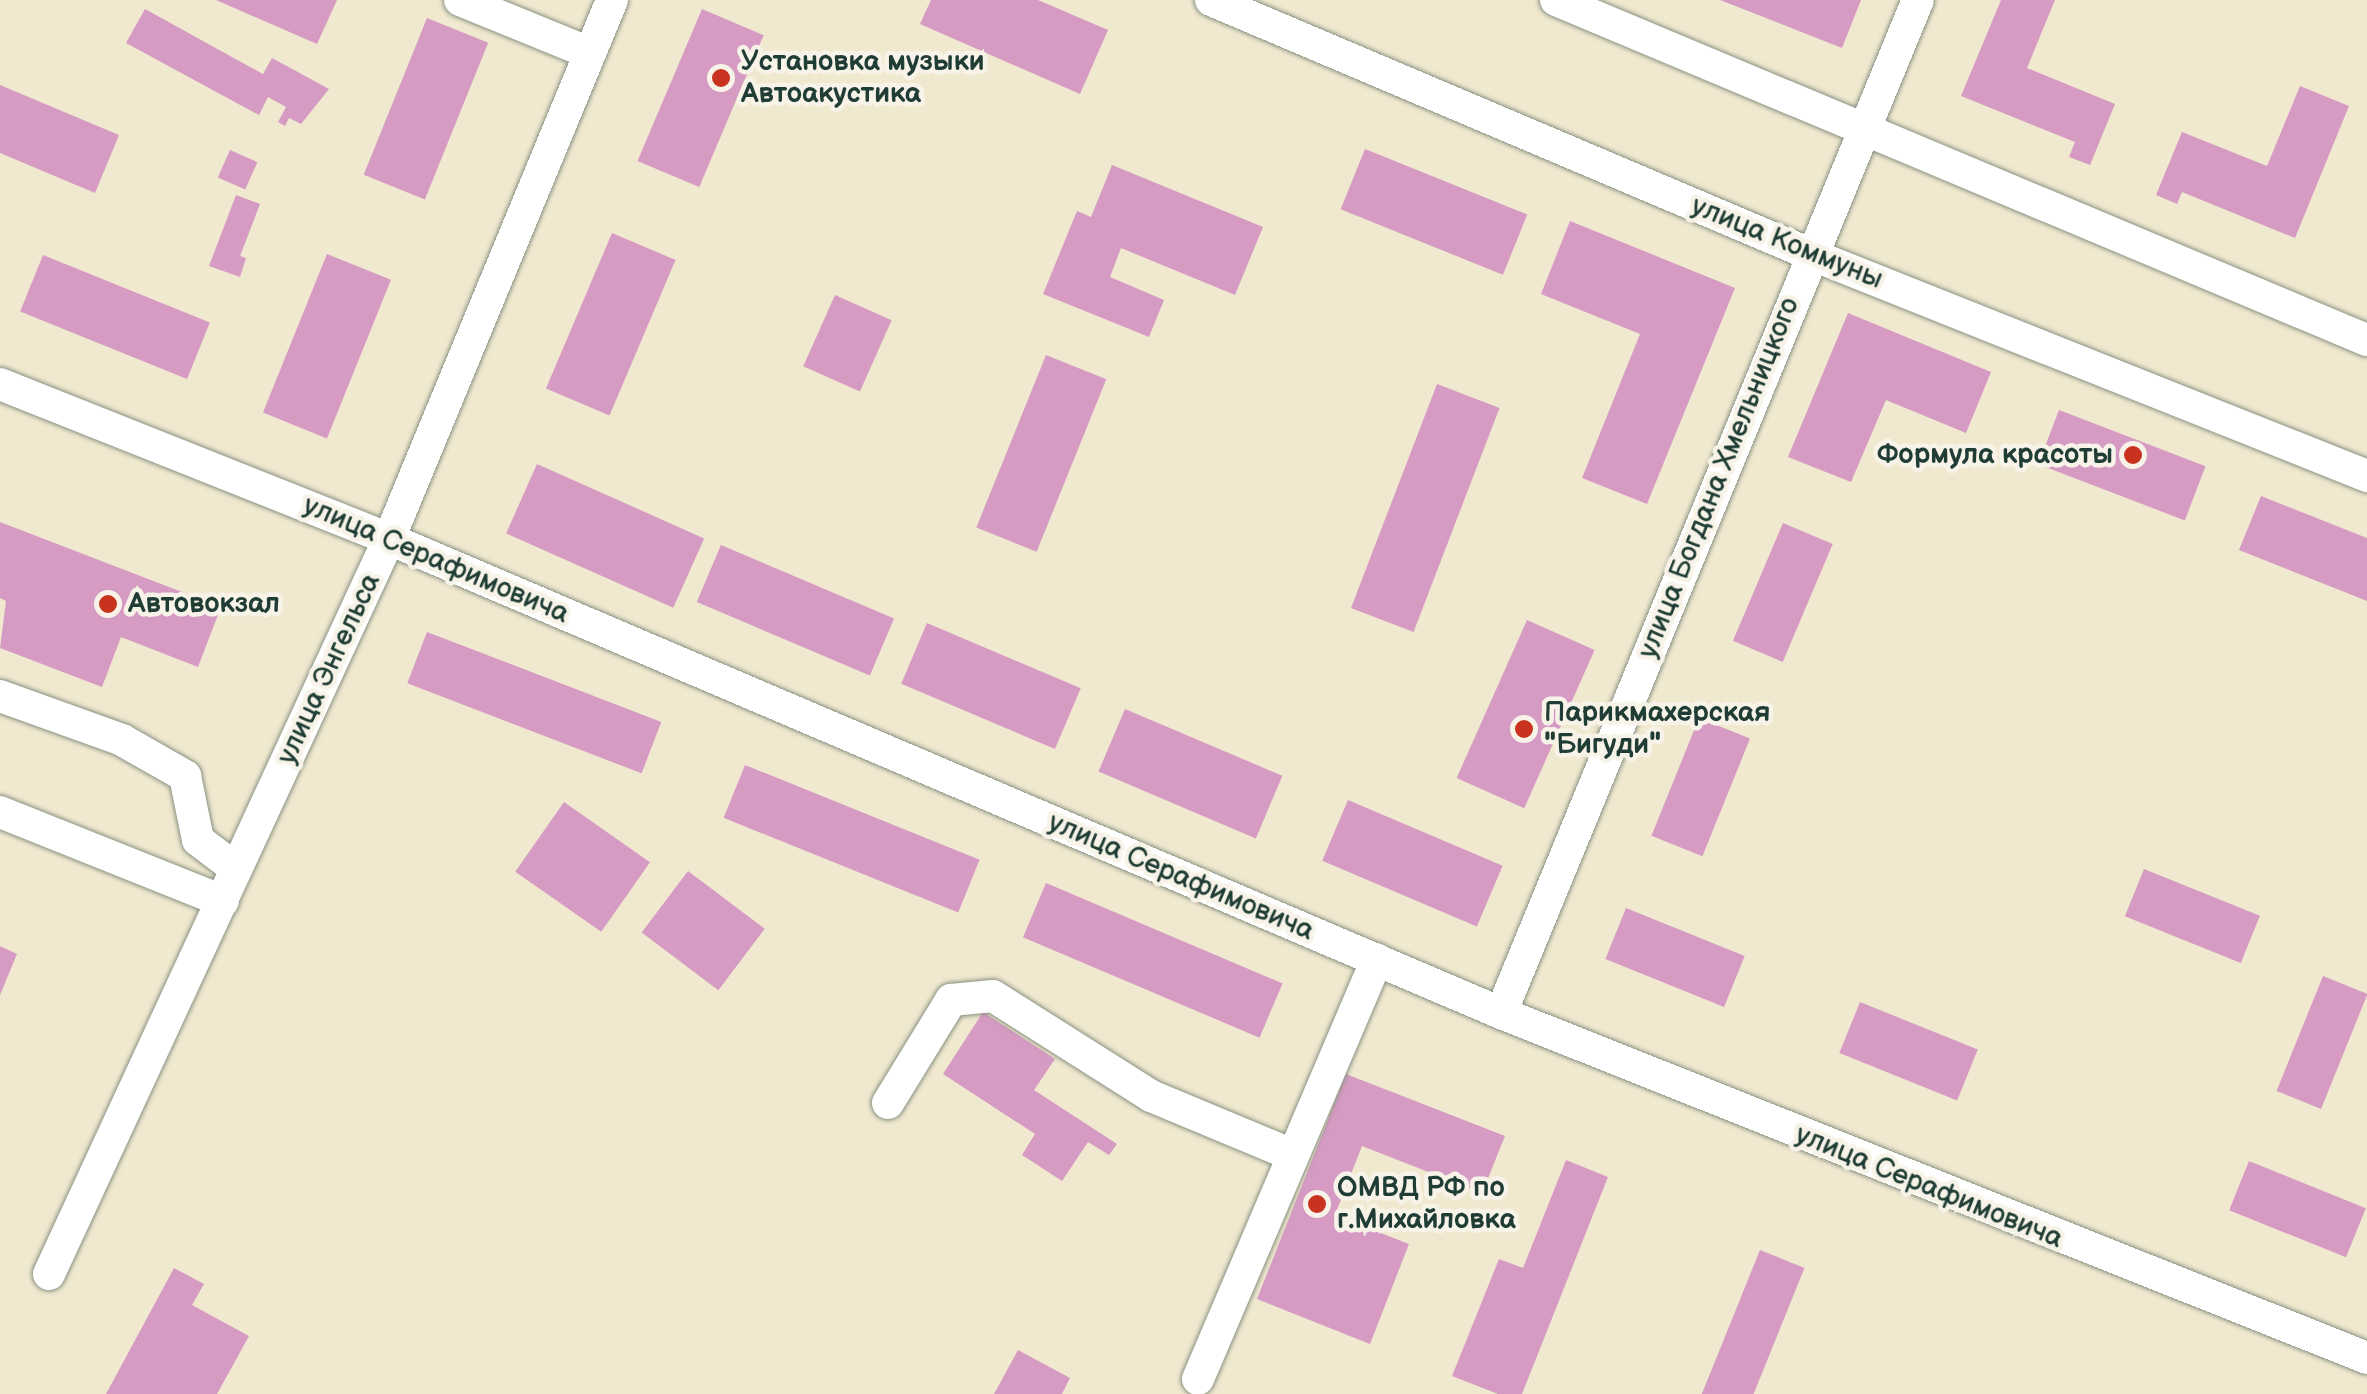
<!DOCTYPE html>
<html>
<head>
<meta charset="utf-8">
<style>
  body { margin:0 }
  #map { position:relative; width:2367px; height:1394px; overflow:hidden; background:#f0e8cf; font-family:"Balsamiq Sans",sans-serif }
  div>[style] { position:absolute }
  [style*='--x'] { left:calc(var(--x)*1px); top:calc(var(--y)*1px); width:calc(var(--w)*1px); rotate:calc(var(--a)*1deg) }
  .building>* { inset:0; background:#d69bc3; transform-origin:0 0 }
  .roads { filter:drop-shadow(0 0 2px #889282) drop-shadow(0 0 2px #889282) }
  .minor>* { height:32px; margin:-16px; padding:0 16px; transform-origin:16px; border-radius:16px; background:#fff }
  .dots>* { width:28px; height:28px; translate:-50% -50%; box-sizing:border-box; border:5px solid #f7f3e8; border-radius:50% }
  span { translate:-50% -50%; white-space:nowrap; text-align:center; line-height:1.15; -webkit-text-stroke:9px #f7f3e8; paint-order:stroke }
  .poi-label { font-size:28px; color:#1f3d34; font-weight:700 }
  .left { translate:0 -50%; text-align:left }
  .right { translate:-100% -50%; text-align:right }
  .street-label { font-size:28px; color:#1f3d34 }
</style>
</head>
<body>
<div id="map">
  <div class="building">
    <div style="clip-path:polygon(216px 0,337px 0,317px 44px)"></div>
    <div style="clip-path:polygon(931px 0,1038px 0,1108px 30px,1080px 94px,920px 24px)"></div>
    <div style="clip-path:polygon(1720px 0,1861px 0,1842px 48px)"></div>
    <div style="clip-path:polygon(2001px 0,2055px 0,2027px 68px,2115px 104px,2090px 165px,2069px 157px,2075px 142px,1961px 96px)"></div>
    <div style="clip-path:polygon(145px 9px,263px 74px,272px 58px,329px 89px,301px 124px,289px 118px,285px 126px,278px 122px,286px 107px,268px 97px,259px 115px,126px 43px)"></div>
    <div style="left:702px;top:9px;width:67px;height:165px;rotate:23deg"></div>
    <div style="left:427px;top:18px;width:66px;height:169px;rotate:22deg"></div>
    <div style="clip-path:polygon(0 85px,119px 135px,95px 193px,0 153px)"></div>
    <div style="clip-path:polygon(2300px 86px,2349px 106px,2295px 238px,2182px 192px,2177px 204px,2156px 195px,2182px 132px,2267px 166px)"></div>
    <div style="left:1365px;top:149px;width:175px;height:65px;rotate:22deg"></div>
    <div style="left:230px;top:150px;width:30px;height:30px;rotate:24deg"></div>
    <div style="clip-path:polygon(1112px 165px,1263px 227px,1235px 295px,1121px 248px,1110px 277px,1164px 300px,1149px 337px,1043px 294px,1077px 211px,1091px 217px)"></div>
    <div style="clip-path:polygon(236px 195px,260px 204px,240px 256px,246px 258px,240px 277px,209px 266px)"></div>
    <div style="clip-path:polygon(1570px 221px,1735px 288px,1647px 504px,1582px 478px,1640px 334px,1541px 294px)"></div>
    <div style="left:612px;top:233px;width:69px;height:169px;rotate:23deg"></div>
    <div style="left:327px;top:254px;width:69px;height:171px;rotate:22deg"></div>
    <div style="left:43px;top:255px;width:180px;height:61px;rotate:22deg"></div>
    <div style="left:835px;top:295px;width:62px;height:78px;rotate:24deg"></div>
    <div style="clip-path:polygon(1848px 313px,1991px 372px,1966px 433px,1886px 400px,1851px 482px,1788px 457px)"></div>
    <div style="left:1046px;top:355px;width:65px;height:186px;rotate:22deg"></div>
    <div style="left:1437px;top:384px;width:67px;height:240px;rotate:21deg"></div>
    <div style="left:2059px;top:410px;width:157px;height:58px;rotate:21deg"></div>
    <div style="left:537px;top:464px;width:183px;height:76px;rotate:24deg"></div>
    <div style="clip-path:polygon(2261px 496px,2367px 538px,2367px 601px,2239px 550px)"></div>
    <div style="clip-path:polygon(0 522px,221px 607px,198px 667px,121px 637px,102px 687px,0 648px,6px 601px,0 598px)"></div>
    <div style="left:1783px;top:523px;width:54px;height:128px;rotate:23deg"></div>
    <div style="left:721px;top:545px;width:188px;height:62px;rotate:23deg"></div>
    <div style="left:1527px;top:620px;width:74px;height:173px;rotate:24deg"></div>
    <div style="left:927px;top:623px;width:167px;height:66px;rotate:23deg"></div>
    <div style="left:427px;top:632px;width:251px;height:55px;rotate:21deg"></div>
    <div style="left:1125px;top:709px;width:171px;height:68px;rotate:23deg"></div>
    <div style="left:1699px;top:718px;width:55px;height:127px;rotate:22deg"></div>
    <div style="left:745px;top:765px;width:253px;height:57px;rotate:22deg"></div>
    <div style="left:1348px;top:800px;width:168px;height:66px;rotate:23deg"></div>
    <div style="left:564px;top:802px;width:105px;height:85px;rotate:35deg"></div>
    <div style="left:2144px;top:869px;width:125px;height:51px;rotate:22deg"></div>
    <div style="left:688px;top:871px;width:96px;height:77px;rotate:37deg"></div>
    <div style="left:1046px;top:883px;width:257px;height:59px;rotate:23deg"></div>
    <div style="left:1626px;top:908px;width:128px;height:55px;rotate:22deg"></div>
    <div style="clip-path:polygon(0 946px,17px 954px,0 995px)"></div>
    <div style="left:2323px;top:976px;width:48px;height:124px;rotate:22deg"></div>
    <div style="left:1860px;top:1002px;width:127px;height:55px;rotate:22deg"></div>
    <div style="clip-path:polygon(983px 1012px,1055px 1059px,1034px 1090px,1117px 1144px,1109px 1155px,1088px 1142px,1062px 1181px,1022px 1155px,1035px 1134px,943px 1074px)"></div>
    <div style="clip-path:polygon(1346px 1074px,1505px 1136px,1482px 1193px,1362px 1146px,1335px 1215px,1409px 1244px,1370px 1344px,1257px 1299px)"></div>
    <div style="clip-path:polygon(1566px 1160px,1608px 1177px,1522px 1394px,1498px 1394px,1452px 1376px,1499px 1259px,1523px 1268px)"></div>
    <div style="left:2249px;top:1161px;width:126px;height:53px;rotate:22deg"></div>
    <div style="left:1760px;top:1250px;width:48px;height:156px;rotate:22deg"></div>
    <div style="clip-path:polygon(174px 1268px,204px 1284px,192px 1305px,249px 1336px,217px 1394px,106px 1394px)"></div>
    <div style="clip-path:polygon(1018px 1350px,1070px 1378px,1062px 1394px,994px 1394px)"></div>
  </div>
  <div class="roads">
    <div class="minor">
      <div style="--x:460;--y:0;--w:140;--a:22.2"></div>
      <div style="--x:1211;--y:0;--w:651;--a:22.98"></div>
      <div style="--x:1810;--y:254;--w:600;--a:21.73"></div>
      <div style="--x:1556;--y:0;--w:879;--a:22.75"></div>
      <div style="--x:0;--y:384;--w:419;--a:21.7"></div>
      <div style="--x:389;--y:539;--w:1209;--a:23.09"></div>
      <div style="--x:1501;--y:1013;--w:932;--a:21.72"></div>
      <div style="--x:0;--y:696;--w:130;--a:19.8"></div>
      <div style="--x:122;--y:740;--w:73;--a:29.7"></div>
      <div style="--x:185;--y:776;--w:65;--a:78.5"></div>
      <div style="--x:198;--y:840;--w:48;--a:37.3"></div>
      <div style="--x:0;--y:812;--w:240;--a:21.8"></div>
      <div style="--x:1501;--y:1013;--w:1095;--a:-67.63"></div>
      <div style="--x:888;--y:1103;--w:121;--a:-58.5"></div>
      <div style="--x:951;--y:1000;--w:42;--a:-5.4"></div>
      <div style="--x:993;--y:996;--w:187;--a:32.3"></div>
      <div style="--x:1151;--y:1096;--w:154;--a:22.6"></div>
      <div style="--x:49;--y:1274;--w:810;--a:-65.18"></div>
      <div style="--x:389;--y:539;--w:583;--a:-67.52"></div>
      <div style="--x:1198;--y:1379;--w:456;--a:-66.9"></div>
    </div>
  </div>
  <div class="dots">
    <div style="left:721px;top:78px;background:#c8321e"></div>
    <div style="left:2133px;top:455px;background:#c8321e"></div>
    <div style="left:108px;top:604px;background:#c8321e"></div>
    <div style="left:1524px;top:729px;background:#c8321e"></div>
    <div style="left:1317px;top:1204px;background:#c8321e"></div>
  </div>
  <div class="poi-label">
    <span class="left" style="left:741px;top:78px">Установка музыки<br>Автоакустика</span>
    <span class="right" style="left:2113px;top:455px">Формула красоты</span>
    <span class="left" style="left:128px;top:604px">Автовокзал</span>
    <span class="left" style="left:1544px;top:729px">Парикмахерская<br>"Бигуди"</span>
    <span class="left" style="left:1337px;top:1204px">ОМВД РФ по<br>г.Михайловка</span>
  </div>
  <div class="street-label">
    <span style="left:1787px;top:243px;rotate:22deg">улица Коммуны</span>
    <span style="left:1719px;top:478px;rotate:-68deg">улица Богдана Хмельницкого</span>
    <span style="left:436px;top:560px;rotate:23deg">улица Серафимовича</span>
    <span style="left:329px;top:669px;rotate:-65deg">улица Энгельса</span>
    <span style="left:1181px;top:877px;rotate:23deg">улица Серафимовича</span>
    <span style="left:1929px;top:1187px;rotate:22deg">улица Серафимовича</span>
  </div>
</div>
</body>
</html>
